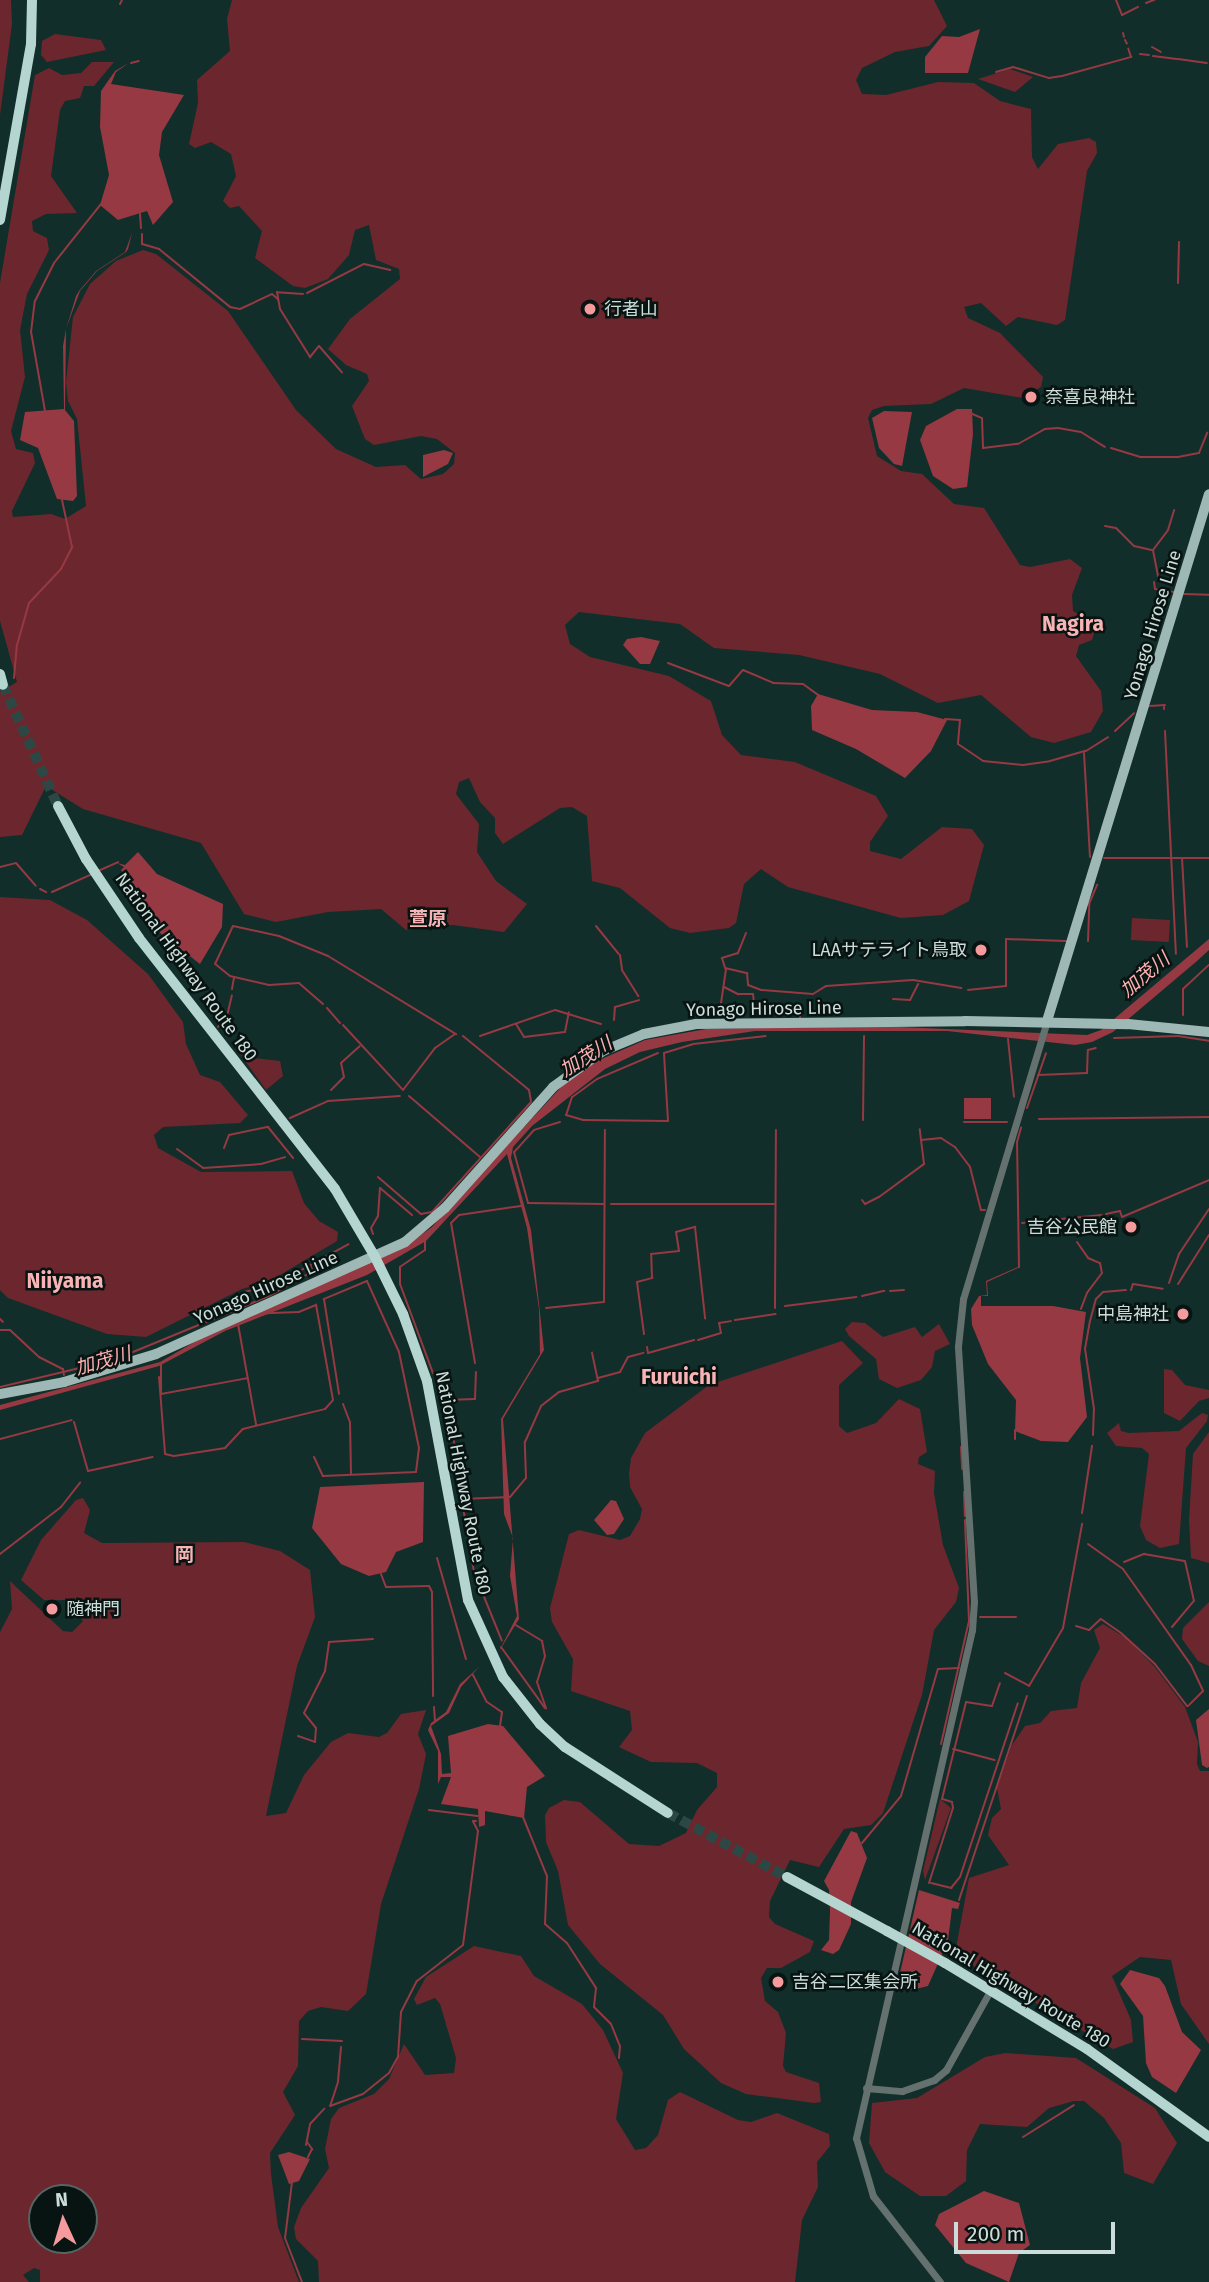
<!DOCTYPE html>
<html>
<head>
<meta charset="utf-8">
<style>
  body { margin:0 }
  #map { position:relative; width:1209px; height:2282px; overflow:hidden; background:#112e2a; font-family:"Fira Sans","Noto Sans JP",sans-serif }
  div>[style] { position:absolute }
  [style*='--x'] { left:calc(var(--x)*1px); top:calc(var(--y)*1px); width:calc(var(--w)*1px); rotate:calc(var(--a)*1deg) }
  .green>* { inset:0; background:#6b272d; transform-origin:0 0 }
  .water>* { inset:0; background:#963942; transform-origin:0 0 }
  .stream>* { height:2px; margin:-1px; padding:0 1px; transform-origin:1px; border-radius:1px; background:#963942 }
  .highway-tunnel>* { height:10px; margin-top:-5px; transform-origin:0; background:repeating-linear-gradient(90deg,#2d4844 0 10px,transparent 0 15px) }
  .minor>* { height:7px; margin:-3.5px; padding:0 3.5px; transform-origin:3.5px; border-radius:3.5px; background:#64716e }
  .major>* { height:10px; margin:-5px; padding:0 5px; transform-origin:5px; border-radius:5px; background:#9eb9b5 }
  .highway>* { height:10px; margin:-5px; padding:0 5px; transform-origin:5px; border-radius:5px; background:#b5d6d0 }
  .highway-bridge>* { height:10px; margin:-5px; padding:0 5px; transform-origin:5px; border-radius:5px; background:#b5d6d0 }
  .dots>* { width:19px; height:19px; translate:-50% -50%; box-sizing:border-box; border:4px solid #081412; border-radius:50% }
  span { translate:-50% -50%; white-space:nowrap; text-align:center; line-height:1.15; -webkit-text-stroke:5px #081412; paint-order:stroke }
  .poi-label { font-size:18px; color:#ccdcd9 }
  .left { translate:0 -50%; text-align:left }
  .right { translate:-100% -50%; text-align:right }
  .street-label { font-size:18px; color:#ccdcd9 }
  .neighbourhood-label { font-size:19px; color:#f8b4b5; font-weight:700 }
  .water-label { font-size:19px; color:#ffb0b2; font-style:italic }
  .quarter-label { font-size:21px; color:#f8b4b5; font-weight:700 }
  .north { position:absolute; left:28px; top:2184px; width:70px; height:70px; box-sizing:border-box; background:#081412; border:2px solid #566462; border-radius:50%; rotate:356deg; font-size:19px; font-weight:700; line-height:28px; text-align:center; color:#ccdcd9 }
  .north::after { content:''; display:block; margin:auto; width:24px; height:32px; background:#f59b9e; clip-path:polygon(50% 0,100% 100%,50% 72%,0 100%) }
  .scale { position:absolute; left:954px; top:2222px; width:161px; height:32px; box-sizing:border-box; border:4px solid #ccdcd9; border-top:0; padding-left:9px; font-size:21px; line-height:24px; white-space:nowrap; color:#ccdcd9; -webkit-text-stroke:5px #081412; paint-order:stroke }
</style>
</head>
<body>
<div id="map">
  <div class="green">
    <div style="clip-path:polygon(0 0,11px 0,12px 24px,0 115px)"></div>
    <div style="clip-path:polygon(232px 0,934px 0,947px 26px,929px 46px,895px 52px,862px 68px,856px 80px,862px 94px,886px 95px,938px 82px,974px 83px,1000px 101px,1031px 109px,1032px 157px,1038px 169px,1058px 144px,1089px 138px,1096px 142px,1097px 153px,1087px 171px,1065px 320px,1057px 325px,1018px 317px,1006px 326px,981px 303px,964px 307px,968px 318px,1000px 333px,1043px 377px,1041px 387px,1023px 398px,964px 388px,931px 404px,884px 406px,872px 410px,868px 418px,877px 456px,901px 471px,922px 474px,954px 504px,984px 508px,1020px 565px,1030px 567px,1070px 559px,1082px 568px,1072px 595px,1073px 611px,1094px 624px,1095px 630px,1092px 640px,1079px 645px,1076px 656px,1101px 691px,1103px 711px,1091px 732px,1054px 743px,1031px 737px,981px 695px,938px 703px,880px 674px,799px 655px,714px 648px,680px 624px,579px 612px,565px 625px,570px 644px,590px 657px,669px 676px,711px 701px,722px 735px,741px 755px,795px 762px,876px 796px,888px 816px,870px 842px,870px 851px,901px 859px,942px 827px,972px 829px,984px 845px,969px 901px,943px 915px,901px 918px,788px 887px,761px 869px,744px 884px,736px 923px,729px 928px,690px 933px,670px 928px,620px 888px,592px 881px,587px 816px,572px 807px,560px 808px,503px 844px,495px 833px,495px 818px,480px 802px,469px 778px,459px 782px,456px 794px,479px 824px,477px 852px,496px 881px,527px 904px,504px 932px,453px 925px,406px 930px,381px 909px,328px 912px,276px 922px,244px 914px,201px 843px,83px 809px,46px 786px,22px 835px,0 837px,0 692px,17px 682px,0 621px,0 283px,35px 75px,49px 68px,62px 75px,81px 73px,92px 62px,114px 62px,94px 86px,84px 86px,80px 98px,65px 101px,60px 110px,51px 176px,77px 213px,46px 214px,32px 221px,33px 231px,47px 238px,49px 250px,27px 294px,20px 330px,25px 377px,11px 431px,16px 449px,33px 453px,35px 463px,12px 511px,13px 517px,51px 514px,65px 519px,86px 506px,77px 419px,68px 401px,66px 382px,73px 317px,90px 284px,116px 261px,143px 250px,156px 254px,228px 311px,296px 410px,336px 449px,376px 467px,405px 465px,421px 479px,443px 474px,454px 464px,455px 453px,437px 439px,421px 436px,374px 445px,365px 439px,352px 406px,369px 381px,367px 374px,346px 365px,328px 349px,350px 319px,400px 279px,399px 269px,376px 260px,369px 225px,355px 230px,349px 255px,328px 279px,305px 288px,293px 286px,255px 258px,262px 231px,239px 206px,230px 208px,223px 201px,236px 176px,231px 154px,211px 142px,195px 148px,189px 144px,198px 103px,197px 80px,230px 51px,227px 19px)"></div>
    <div style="clip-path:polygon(55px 34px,101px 40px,106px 50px,47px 62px,41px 55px,42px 41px)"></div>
    <div style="clip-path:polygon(1010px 69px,1033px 77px,1015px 92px,978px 79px)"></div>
    <div style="clip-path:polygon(0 897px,50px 900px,87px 920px,148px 974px,183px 1022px,186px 1044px,200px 1075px,220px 1082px,248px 1115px,240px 1123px,163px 1127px,154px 1135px,158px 1148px,201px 1172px,292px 1171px,304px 1203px,319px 1221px,338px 1232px,337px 1241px,270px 1281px,242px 1289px,146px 1337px,107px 1334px,8px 1298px,0 1290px)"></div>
    <div style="left:1132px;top:918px;width:38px;height:22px;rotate:3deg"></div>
    <div style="clip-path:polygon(235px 1047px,254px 1058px,280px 1061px,283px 1076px,266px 1090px)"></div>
    <div style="clip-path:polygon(852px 1322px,865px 1323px,883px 1337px,915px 1327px,922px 1337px,939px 1324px,950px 1344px,935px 1351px,932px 1367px,921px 1380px,897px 1388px,879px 1379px,876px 1359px,849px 1336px,845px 1329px)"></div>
    <div style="clip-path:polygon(842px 1341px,863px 1363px,839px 1385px,839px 1426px,847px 1433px,876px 1423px,899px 1399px,920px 1409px,927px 1452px,919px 1457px,918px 1464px,935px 1471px,934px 1493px,943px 1545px,959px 1588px,956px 1602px,934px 1630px,922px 1695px,883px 1813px,871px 1825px,844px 1829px,819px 1867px,790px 1860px,770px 1901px,769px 1917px,775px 1924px,814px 1941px,810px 1952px,781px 1968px,767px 1968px,761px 1978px,765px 2001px,778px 2012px,786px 2033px,783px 2066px,786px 2072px,819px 2083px,821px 2102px,814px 2103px,746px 2094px,721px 2083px,684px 2049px,663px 2015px,600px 1964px,568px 1925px,558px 1871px,546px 1842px,545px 1815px,549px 1808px,564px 1800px,580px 1802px,629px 1844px,659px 1846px,686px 1833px,697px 1810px,717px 1787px,717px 1773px,697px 1763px,651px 1762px,619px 1747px,632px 1730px,630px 1711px,571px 1691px,573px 1659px,552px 1622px,550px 1608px,569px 1534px,579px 1530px,620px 1540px,630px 1536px,640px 1519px,642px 1509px,630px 1487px,629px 1474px,631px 1458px,645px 1433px,709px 1385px)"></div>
    <div style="clip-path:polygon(1164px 1369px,1172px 1370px,1185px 1385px,1209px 1390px,1209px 1398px,1199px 1401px,1180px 1421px,1164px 1413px)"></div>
    <div style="clip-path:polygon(1202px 1413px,1208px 1415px,1207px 1421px,1186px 1448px,1179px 1544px,1160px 1548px,1146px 1540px,1140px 1526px,1149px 1454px,1142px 1448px,1116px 1446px,1107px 1433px,1119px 1423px,1121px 1431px,1129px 1433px,1179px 1431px)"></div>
    <div style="clip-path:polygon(1209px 1432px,1209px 1563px,1191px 1558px,1189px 1520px,1193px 1454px)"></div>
    <div style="clip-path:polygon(evenodd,83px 1498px,90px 1510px,84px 1533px,102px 1543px,244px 1542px,280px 1551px,310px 1570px,315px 1617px,297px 1666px,266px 1816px,286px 1813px,304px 1775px,331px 1742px,348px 1733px,379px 1737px,387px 1733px,401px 1714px,426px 1710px,418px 1734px,426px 1754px,419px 1789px,381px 1904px,366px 1994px,348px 2011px,321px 2007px,308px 2011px,299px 2021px,298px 2066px,283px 2092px,295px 2115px,270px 2153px,271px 2174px,278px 2227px,299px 2282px,40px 2282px,40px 2270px,34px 2268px,23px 2275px,29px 2282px,0 2282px,0 1632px,12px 1609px,10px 1581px,63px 1631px,72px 1632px,83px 1621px,66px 1600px,44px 1600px,21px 1580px,41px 1540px,76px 1500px,83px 1498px,84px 2198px,84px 2240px,42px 2240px,42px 2198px,84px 2198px)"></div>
    <div style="clip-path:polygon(1209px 1602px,1209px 1666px,1198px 1661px,1182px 1639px,1183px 1628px)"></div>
    <div style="clip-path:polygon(1103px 1624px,1126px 1638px,1155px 1667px,1185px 1707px,1198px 1742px,1197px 1764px,1200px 1771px,1209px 1771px,1209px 2044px,1181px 2004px,1171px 1960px,1140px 1957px,1112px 1976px,1131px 2020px,1133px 2042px,1113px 2049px,962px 1959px,956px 1948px,969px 1878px,1009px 1865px,988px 1835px,992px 1818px,1001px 1809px,997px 1788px,1012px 1745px,1025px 1726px,1040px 1723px,1051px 1711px,1077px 1708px,1081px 1683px,1100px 1648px,1094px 1630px)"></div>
    <div style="clip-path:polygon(940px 1799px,951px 1808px,925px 1880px,923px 1871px)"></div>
    <div style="clip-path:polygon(474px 1946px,521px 1956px,534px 1976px,582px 2004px,603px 2030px,623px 2073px,616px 2119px,635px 2150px,646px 2148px,658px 2135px,668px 2100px,680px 2092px,738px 2120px,751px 2122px,777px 2113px,829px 2134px,830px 2146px,817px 2162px,818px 2187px,802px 2220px,795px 2282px,319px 2282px,318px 2261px,296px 2239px,294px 2227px,301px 2208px,329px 2168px,325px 2149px,331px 2119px,339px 2108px,374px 2094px,389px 2079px,404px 2044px,425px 2075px,454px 2073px,456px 2058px,440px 2004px,435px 1998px,417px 2005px,414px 1999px,426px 1977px)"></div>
    <div style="clip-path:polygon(1005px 2053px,1076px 2058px,1155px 2108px,1177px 2143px,1153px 2184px,1124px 2173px,1121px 2143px,1104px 2118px,1084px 2101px,1074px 2101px,1049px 2108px,1027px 2127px,980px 2124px,967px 2150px,966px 2181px,946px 2196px,920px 2196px,885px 2172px,869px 2143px,872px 2103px,917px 2098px,985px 2057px)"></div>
  </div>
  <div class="water">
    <div style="clip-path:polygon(980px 29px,968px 73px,925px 73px,925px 57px,942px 36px,959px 37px)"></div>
    <div style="clip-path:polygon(129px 63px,116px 72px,111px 84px,184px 95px,162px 132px,159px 155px,173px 202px,153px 225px,147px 211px,118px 220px,100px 205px,109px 175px,100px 127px,101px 91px,115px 71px)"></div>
    <div style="clip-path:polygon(132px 233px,128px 249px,126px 252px,97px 271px,80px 291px,66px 329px,65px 410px,74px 421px,77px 496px,73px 501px,57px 499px,38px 448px,20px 440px,25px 412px,64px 409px,63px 346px,66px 329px,76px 296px,79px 291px,96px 271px,125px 252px)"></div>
    <div style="clip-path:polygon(957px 409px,972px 409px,973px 434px,967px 487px,953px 489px,933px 476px,920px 440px,926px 426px)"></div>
    <div style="clip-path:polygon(884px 411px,912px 412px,902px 466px,894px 464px,879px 448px,872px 418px)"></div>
    <div style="clip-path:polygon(444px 450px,453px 453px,448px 464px,423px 477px,423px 455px)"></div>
    <div style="clip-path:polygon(641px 637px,660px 641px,650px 664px,640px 664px,623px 645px,627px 639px)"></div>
    <div style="clip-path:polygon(818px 694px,872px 710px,917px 712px,947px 720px,931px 751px,905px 778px,856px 749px,812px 730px,811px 706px)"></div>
    <div style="clip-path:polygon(138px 852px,157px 874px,223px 904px,222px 927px,200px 964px,160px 933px,121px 870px,124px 867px,117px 863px,125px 865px)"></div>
    <div style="clip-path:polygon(1209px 939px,1209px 950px,1197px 961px,1113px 1032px,1092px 1042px,1075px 1045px,947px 1031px,755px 1031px,682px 1042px,640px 1052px,605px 1069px,532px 1126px,513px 1147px,511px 1158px,531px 1230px,544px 1350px,503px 1419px,519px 1619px,498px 1653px,517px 1616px,510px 1576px,513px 1538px,504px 1514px,501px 1419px,540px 1354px,539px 1309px,527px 1228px,507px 1154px,426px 1241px,367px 1275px,225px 1331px,159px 1366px,0 1410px,0 1405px,160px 1362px,210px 1333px,403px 1248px,432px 1227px,563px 1085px,597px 1061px,645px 1040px,706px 1029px,876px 1026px,1087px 1035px,1101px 1030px)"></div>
    <div style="left:964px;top:1098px;width:27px;height:21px"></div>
    <div style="clip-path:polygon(1020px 1266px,1020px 1267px,987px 1282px,988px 1296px,981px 1296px,981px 1306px,1053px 1306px,1086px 1312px,1080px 1358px,1087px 1417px,1068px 1442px,1041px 1441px,1015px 1431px,1016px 1400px,988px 1364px,972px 1325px,971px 1309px,979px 1296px,987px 1295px,986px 1281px)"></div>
    <div style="clip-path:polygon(424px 1482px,423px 1542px,396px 1552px,386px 1572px,369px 1576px,341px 1564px,312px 1528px,320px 1487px)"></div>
    <div style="clip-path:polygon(611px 1500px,616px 1501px,624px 1519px,614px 1534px,607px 1535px,594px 1520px)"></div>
    <div style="clip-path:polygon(479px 1667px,461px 1687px,449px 1713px,431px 1726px,441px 1754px,442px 1774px,451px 1773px,448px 1736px,488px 1724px,503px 1726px,545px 1776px,527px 1787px,524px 1818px,485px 1811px,485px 1825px,479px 1827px,478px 1809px,441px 1804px,451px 1777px,441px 1777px,438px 1784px,438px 1751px,428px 1730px,431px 1723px,446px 1712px,460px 1684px)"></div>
    <div style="clip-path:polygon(1209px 1709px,1209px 1767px,1207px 1768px,1202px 1765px,1196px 1720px)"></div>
    <div style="clip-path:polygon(851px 1831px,857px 1833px,867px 1858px,851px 1902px,851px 1924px,839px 1950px,833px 1954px,821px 1950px,829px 1940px,830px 1911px,829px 1890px,824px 1881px)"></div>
    <div style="clip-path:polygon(919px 1890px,960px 1903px,958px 1909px,952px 1908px,948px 1941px,928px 1986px,912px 1990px,897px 1986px)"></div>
    <div style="clip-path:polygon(1130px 1970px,1159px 1978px,1165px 1986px,1182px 2032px,1201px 2050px,1176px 2093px,1152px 2077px,1146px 2063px,1143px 2016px,1120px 1984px)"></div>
    <div style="clip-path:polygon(289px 2152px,310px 2159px,299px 2181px,289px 2184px,278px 2155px)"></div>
    <div style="clip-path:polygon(984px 2191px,1019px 2203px,1030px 2245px,1019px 2253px,1009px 2282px,966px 2263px,935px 2225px,939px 2214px)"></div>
  </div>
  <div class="stream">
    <div style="--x:1116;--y:0;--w:16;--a:68"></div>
    <div style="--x:1122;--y:15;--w:18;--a:-27"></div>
    <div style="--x:1146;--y:3;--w:9;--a:-21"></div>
    <div style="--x:120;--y:4;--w:4;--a:-63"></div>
    <div style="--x:1123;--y:33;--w:4;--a:76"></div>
    <div style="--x:1125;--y:40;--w:4;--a:63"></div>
    <div style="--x:1152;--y:47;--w:10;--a:29"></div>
    <div style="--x:1140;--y:54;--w:9;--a:6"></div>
    <div style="--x:1153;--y:56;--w:24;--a:7"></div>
    <div style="--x:1178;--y:59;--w:29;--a:8"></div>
    <div style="--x:131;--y:63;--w:8;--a:-14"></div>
    <div style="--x:996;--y:72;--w:18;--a:-16"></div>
    <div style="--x:1013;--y:67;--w:38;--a:17"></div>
    <div style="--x:1049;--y:78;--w:13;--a:-9"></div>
    <div style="--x:1062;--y:76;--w:72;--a:-15.4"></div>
    <div style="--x:1131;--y:57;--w:9;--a:-108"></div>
    <div style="--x:140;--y:214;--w:14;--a:86"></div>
    <div style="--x:142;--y:234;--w:10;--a:90"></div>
    <div style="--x:142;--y:244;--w:18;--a:16"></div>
    <div style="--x:159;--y:249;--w:92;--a:39.2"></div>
    <div style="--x:230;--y:307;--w:10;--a:11"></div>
    <div style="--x:240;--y:309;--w:35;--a:-25"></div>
    <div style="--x:272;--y:294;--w:8;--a:40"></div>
    <div style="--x:1178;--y:283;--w:41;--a:-88.6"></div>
    <div style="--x:307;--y:293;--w:64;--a:-27"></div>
    <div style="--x:364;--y:264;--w:27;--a:13"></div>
    <div style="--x:303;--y:294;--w:26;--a:-176"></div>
    <div style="--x:277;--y:292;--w:17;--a:80"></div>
    <div style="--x:280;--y:309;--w:57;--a:58"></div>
    <div style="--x:310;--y:357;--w:14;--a:-51"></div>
    <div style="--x:319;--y:346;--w:35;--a:49"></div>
    <div style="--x:45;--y:411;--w:80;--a:-100"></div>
    <div style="--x:31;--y:332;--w:31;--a:-83"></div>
    <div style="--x:35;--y:301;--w:42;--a:-63.4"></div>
    <div style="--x:54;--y:263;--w:75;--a:-51.5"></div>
    <div style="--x:970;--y:413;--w:13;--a:23"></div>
    <div style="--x:982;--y:418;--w:30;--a:88"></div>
    <div style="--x:983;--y:448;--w:35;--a:-7"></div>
    <div style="--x:1018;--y:444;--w:31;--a:-29"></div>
    <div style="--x:1045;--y:429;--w:13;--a:-4"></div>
    <div style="--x:1058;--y:428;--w:23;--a:10"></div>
    <div style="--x:1081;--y:432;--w:28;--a:32"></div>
    <div style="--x:1111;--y:448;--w:30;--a:17"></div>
    <div style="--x:1140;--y:457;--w:38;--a:0"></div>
    <div style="--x:1178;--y:457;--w:21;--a:-11"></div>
    <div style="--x:1199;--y:453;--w:22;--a:-68"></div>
    <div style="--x:1105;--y:526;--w:11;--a:10"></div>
    <div style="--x:1116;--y:528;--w:25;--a:45"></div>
    <div style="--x:1134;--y:546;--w:18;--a:13"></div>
    <div style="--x:1158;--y:576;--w:26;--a:-101"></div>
    <div style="--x:1153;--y:550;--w:25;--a:-53"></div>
    <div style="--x:1168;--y:530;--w:21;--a:-73"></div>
    <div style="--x:1154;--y:582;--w:7;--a:82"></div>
    <div style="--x:1155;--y:589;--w:20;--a:9"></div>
    <div style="--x:1184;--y:594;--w:25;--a:2"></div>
    <div style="--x:668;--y:663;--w:65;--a:20.7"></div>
    <div style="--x:729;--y:686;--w:21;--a:-49"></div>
    <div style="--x:743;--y:670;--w:33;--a:23"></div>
    <div style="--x:773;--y:683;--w:30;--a:2"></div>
    <div style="--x:803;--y:684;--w:19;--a:36"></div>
    <div style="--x:14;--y:678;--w:33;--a:-85"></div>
    <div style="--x:17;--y:645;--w:44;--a:-74.1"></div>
    <div style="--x:29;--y:603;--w:47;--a:-46.7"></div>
    <div style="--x:61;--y:569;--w:25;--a:-63"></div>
    <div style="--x:72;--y:547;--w:48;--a:-102"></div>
    <div style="--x:1150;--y:706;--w:15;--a:-4"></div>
    <div style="--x:1164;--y:709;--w:2;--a:-90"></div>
    <div style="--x:945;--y:719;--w:15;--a:4"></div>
    <div style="--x:960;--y:720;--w:24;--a:95"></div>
    <div style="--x:958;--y:744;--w:30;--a:34"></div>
    <div style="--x:983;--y:761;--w:40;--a:5.7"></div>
    <div style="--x:1023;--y:765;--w:27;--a:-8"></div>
    <div style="--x:1050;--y:761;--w:37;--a:-16"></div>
    <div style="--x:1086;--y:751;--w:26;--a:-32"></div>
    <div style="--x:1115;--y:731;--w:26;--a:-43"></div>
    <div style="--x:1165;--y:731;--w:223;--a:87.2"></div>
    <div style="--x:1084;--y:753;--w:104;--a:86.7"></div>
    <div style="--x:1104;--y:858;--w:105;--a:0"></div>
    <div style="--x:1182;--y:858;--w:89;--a:86.8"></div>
    <div style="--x:0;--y:867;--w:16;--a:-14"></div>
    <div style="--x:16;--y:863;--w:30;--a:49"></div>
    <div style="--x:98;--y:871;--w:22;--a:-24"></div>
    <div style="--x:40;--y:889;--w:7;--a:27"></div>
    <div style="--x:52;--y:892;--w:42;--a:-24.1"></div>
    <div style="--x:596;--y:926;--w:36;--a:51"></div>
    <div style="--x:746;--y:933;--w:22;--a:112"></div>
    <div style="--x:738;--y:953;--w:17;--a:163"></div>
    <div style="--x:722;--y:958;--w:10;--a:73"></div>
    <div style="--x:725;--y:968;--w:23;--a:13"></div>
    <div style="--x:747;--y:973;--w:12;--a:85"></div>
    <div style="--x:748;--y:985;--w:14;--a:21"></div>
    <div style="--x:761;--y:990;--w:52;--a:4.4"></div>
    <div style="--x:813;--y:994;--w:15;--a:-32"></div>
    <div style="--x:826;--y:986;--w:87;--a:-3.9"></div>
    <div style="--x:913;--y:980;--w:49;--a:9.5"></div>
    <div style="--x:1088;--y:941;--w:37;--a:-88"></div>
    <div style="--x:1089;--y:904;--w:21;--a:-67"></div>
    <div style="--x:620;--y:955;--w:15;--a:82"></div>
    <div style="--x:622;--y:970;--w:31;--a:58"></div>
    <div style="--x:724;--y:987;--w:16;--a:27"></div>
    <div style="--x:738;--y:994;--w:15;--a:0"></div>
    <div style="--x:753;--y:994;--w:10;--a:84"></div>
    <div style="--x:754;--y:1004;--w:19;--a:25"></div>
    <div style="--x:771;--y:1012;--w:30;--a:-15"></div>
    <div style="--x:800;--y:1004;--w:14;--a:90"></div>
    <div style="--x:232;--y:989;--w:11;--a:-80"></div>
    <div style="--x:968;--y:990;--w:38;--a:-6"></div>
    <div style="--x:1006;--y:986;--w:47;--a:-90"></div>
    <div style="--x:1006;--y:939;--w:60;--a:1.9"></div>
    <div style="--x:893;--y:999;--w:17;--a:3"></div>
    <div style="--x:910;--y:1000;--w:18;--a:-63"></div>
    <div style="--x:323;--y:1004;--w:32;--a:-139"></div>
    <div style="--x:299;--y:983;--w:30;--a:176"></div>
    <div style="--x:269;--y:985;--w:40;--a:-167"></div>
    <div style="--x:230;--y:976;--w:19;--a:-141"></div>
    <div style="--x:215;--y:964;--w:42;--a:-64.7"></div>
    <div style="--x:233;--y:926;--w:47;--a:12.3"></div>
    <div style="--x:279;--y:936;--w:53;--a:22.2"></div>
    <div style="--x:328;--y:956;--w:150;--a:31.4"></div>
    <div style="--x:327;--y:1008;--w:20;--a:49"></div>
    <div style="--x:1183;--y:1015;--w:26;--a:-90"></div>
    <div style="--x:1183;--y:989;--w:35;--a:-43"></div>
    <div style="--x:719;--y:1017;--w:49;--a:-81.7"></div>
    <div style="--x:614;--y:1020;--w:13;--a:-86"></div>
    <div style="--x:615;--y:1007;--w:25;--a:-16"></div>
    <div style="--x:516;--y:1024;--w:15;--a:58"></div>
    <div style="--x:524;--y:1037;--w:41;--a:-7"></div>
    <div style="--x:565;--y:1032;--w:20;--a:-79"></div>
    <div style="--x:343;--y:1025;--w:88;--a:47.3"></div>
    <div style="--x:403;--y:1090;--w:53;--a:-52.7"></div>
    <div style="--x:435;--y:1048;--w:24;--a:-35"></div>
    <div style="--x:218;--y:1027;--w:18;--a:-56"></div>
    <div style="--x:228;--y:1012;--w:17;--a:-77"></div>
    <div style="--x:463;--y:1036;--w:85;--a:39.3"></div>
    <div style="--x:529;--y:1090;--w:11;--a:80"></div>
    <div style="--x:480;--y:1036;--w:79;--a:-19.1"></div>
    <div style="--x:555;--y:1010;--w:48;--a:16.9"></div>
    <div style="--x:1114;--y:1038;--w:64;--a:-1.8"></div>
    <div style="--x:1178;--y:1036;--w:31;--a:9"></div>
    <div style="--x:1008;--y:1039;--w:58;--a:84.1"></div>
    <div style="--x:658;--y:1053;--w:66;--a:156.9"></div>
    <div style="--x:597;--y:1079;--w:31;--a:144"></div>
    <div style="--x:572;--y:1097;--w:19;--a:108"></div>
    <div style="--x:566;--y:1115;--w:18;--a:16"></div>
    <div style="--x:583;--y:1120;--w:85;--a:0.7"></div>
    <div style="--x:668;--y:1121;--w:68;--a:-93.4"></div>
    <div style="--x:664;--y:1053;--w:30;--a:-17"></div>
    <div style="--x:693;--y:1044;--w:73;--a:-6.3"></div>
    <div style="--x:1038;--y:1075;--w:49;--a:-2.3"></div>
    <div style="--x:1087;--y:1073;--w:23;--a:-88"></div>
    <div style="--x:1088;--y:1050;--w:8;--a:-14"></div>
    <div style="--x:331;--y:1090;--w:18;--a:-45"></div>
    <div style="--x:344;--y:1077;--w:14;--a:-102"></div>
    <div style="--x:341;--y:1063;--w:25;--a:-42"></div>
    <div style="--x:409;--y:1096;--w:94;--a:40.7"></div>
    <div style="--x:1027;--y:1108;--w:58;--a:-70.9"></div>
    <div style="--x:290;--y:1118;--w:42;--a:-24.1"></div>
    <div style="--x:328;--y:1101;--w:72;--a:-4"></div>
    <div style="--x:1039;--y:1119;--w:170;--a:-0.7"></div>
    <div style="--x:863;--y:1120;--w:84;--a:-89.3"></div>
    <div style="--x:560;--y:1122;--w:27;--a:163"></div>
    <div style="--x:534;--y:1130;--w:30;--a:132"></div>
    <div style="--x:514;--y:1152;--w:53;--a:74.6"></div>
    <div style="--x:528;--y:1203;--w:76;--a:0.8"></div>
    <div style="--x:964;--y:1122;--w:43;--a:0"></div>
    <div style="--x:921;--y:1140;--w:20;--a:-6"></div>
    <div style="--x:941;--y:1138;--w:17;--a:33"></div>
    <div style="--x:955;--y:1147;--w:25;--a:53"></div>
    <div style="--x:970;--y:1167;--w:44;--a:75.7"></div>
    <div style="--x:981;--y:1210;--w:4;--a:0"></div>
    <div style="--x:224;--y:1148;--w:14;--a:-69"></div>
    <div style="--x:229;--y:1135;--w:40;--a:-12"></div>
    <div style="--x:268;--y:1127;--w:40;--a:51"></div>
    <div style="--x:177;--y:1149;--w:32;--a:36"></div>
    <div style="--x:203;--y:1168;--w:58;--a:-3.9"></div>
    <div style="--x:261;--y:1164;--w:25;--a:-16"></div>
    <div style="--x:378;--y:1177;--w:57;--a:40.7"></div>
    <div style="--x:421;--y:1214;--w:11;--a:-10"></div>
    <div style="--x:432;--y:1212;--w:148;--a:-48"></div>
    <div style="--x:862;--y:1200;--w:5;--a:53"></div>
    <div style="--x:865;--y:1204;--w:16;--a:-27"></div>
    <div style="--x:879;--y:1197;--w:56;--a:-36.3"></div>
    <div style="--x:924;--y:1164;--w:35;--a:-97"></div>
    <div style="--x:611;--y:1204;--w:163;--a:0"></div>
    <div style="--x:1106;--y:1214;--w:14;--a:-12"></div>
    <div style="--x:1120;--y:1211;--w:6;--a:72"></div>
    <div style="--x:1122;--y:1217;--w:95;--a:-23"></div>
    <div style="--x:1022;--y:1223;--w:80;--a:-5.7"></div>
    <div style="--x:373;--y:1234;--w:6;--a:-108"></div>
    <div style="--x:371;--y:1228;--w:14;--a:-60"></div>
    <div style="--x:378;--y:1216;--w:28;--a:-86"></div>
    <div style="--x:380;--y:1188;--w:42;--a:40.2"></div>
    <div style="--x:425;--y:1241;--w:9;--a:90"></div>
    <div style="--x:425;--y:1250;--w:30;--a:146"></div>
    <div style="--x:400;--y:1267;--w:17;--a:90"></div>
    <div style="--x:400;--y:1284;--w:95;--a:69.7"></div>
    <div style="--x:1077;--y:1242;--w:19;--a:55"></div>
    <div style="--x:1088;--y:1258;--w:13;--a:23"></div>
    <div style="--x:1100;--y:1263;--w:10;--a:79"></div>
    <div style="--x:1102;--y:1273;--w:25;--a:127"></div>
    <div style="--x:1087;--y:1293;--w:17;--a:111"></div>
    <div style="--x:310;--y:1265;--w:10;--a:66"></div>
    <div style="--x:1019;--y:1267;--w:125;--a:-90.9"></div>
    <div style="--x:1017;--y:1142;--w:15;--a:-74"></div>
    <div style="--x:1169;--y:1283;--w:31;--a:-71"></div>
    <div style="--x:1179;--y:1254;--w:54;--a:-56.3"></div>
    <div style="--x:1178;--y:1284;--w:58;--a:-57.7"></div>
    <div style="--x:1131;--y:1290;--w:6;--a:-72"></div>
    <div style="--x:1133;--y:1284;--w:30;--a:9"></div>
    <div style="--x:890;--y:1291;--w:14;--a:-4"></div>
    <div style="--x:244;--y:1292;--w:31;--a:-13"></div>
    <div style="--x:274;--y:1285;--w:85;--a:-28.7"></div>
    <div style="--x:862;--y:1296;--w:23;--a:-13"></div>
    <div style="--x:785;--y:1306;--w:72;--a:-7.2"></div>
    <div style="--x:546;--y:1308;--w:58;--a:-5.9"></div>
    <div style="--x:604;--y:1302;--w:172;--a:-89.7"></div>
    <div style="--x:775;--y:1308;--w:178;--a:-89.7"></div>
    <div style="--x:0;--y:1319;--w:4;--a:45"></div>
    <div style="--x:735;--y:1320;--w:41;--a:-8.3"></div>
    <div style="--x:238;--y:1324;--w:102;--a:79.8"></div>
    <div style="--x:0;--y:1330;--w:10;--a:0"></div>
    <div style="--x:10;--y:1330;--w:40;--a:43"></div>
    <div style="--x:39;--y:1357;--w:27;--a:27"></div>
    <div style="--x:63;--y:1369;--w:6;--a:81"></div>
    <div style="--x:644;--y:1334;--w:52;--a:-97.7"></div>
    <div style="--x:637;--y:1282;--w:16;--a:-15"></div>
    <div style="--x:652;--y:1278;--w:24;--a:-92"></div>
    <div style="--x:651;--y:1254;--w:28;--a:-6"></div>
    <div style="--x:679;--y:1251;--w:19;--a:-99"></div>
    <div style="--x:676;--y:1232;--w:20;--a:-15"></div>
    <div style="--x:695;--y:1227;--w:92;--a:83.7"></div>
    <div style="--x:698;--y:1340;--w:24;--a:-17"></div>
    <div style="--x:721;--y:1333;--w:10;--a:-101"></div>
    <div style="--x:719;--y:1323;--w:12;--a:-9"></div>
    <div style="--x:647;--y:1347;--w:6;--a:81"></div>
    <div style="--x:648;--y:1353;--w:48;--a:-15.8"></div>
    <div style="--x:116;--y:1359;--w:165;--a:-22.4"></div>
    <div style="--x:269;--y:1296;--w:45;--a:-29.4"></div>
    <div style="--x:475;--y:1363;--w:142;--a:-99.7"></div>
    <div style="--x:451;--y:1223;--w:11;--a:-45"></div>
    <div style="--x:459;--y:1215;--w:63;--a:-8.3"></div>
    <div style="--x:161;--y:1364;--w:30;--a:90"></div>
    <div style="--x:161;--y:1394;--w:88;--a:-10.4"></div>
    <div style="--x:159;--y:1377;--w:77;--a:85.5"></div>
    <div style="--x:165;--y:1454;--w:9;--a:13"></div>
    <div style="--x:174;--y:1456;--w:52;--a:-8.9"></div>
    <div style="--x:225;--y:1448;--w:26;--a:-47"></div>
    <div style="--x:243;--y:1429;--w:84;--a:-13.7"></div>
    <div style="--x:325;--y:1409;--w:12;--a:-48"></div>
    <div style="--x:333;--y:1400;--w:97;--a:-100.1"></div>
    <div style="--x:316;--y:1305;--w:18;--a:158"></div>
    <div style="--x:299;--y:1312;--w:34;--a:178"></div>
    <div style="--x:598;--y:1378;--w:23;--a:-15"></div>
    <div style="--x:620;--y:1372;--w:17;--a:-62"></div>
    <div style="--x:628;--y:1357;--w:16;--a:-15"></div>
    <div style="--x:0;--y:1387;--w:112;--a:-13.4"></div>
    <div style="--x:440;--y:1390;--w:65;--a:74.9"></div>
    <div style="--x:457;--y:1453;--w:46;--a:83.8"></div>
    <div style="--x:462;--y:1499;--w:48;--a:-2.4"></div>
    <div style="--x:510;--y:1497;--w:25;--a:-50"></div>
    <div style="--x:526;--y:1478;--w:36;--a:-92"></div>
    <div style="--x:525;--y:1442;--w:39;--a:-66"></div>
    <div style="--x:541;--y:1406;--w:23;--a:-38"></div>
    <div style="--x:559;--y:1392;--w:41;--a:-15.8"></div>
    <div style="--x:598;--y:1381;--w:29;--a:-102"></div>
    <div style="--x:445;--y:1400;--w:30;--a:-2"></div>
    <div style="--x:475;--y:1399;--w:27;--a:-88"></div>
    <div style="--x:343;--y:1404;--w:19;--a:69"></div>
    <div style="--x:350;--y:1422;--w:52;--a:88.9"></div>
    <div style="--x:74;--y:1422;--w:51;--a:74.1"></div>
    <div style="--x:88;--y:1471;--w:66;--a:-12.2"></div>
    <div style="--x:1093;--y:1435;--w:26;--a:-88"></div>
    <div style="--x:1094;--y:1409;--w:61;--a:-98.5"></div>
    <div style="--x:1085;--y:1349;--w:28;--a:-80"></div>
    <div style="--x:1090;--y:1321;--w:23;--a:-75"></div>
    <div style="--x:1096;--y:1299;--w:10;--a:-45"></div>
    <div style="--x:1103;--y:1292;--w:23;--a:-5"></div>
    <div style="--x:0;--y:1439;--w:74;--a:-14.8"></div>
    <div style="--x:1015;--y:1439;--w:9;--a:-90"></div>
    <div style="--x:961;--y:1447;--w:22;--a:87"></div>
    <div style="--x:314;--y:1457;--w:21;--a:65"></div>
    <div style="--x:323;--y:1476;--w:93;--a:-2.5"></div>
    <div style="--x:416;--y:1472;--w:24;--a:-83"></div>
    <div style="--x:419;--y:1448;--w:98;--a:-101.8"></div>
    <div style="--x:399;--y:1352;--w:78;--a:-114.3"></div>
    <div style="--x:367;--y:1281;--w:47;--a:157.3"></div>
    <div style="--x:324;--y:1299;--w:96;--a:81"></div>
    <div style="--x:964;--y:1492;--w:24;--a:88"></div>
    <div style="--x:463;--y:1507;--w:66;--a:80.4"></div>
    <div style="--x:474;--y:1572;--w:74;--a:67.9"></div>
    <div style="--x:1082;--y:1513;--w:68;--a:-81.5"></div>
    <div style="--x:1088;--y:1544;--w:43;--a:35.5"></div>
    <div style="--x:1123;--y:1569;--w:118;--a:54.7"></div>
    <div style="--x:1191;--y:1665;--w:29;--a:65"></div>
    <div style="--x:1203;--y:1691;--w:21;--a:135"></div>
    <div style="--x:0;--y:1554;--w:77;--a:-37.6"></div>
    <div style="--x:61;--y:1507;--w:31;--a:-52"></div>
    <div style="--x:437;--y:1558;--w:105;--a:74"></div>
    <div style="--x:1124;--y:1562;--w:22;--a:-22"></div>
    <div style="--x:1144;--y:1554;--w:41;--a:9.9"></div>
    <div style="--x:381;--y:1574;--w:14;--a:69"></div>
    <div style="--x:386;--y:1587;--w:43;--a:-1.3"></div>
    <div style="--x:429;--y:1586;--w:7;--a:63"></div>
    <div style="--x:432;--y:1592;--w:104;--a:89.4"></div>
    <div style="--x:980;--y:1617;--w:36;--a:0"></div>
    <div style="--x:514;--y:1624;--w:33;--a:31"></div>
    <div style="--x:542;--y:1641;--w:15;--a:79"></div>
    <div style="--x:545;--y:1656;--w:27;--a:107"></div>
    <div style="--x:537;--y:1682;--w:28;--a:71"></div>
    <div style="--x:1076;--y:1626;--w:14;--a:17"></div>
    <div style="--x:1089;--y:1630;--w:16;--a:-43"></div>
    <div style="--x:1101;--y:1619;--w:24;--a:35"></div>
    <div style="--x:1121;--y:1633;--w:46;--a:42.4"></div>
    <div style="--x:1155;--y:1664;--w:53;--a:52.7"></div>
    <div style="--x:1172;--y:1627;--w:34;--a:-50"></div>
    <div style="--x:1194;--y:1601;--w:41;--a:-102.7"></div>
    <div style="--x:501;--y:1647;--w:75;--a:54.2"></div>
    <div style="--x:1005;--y:1673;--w:27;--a:28"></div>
    <div style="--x:1029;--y:1686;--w:67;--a:-59.6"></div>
    <div style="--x:1063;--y:1628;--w:106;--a:-79.6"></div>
    <div style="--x:473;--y:1675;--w:30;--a:63"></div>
    <div style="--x:487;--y:1702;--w:18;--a:34"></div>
    <div style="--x:502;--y:1712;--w:15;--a:98"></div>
    <div style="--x:434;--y:1707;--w:14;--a:86"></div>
    <div style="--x:298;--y:1736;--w:18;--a:19"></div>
    <div style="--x:315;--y:1742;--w:14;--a:-86"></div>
    <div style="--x:316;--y:1728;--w:19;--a:-129"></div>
    <div style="--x:304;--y:1713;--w:47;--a:-63.4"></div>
    <div style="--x:325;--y:1671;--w:29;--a:-82"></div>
    <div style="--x:329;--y:1642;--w:44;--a:-3.9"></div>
    <div style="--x:941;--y:1744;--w:126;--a:-77.2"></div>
    <div style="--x:969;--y:1621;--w:101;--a:-92.3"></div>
    <div style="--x:953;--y:1749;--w:43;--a:14.7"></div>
    <div style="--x:429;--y:1810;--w:49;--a:7"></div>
    <div style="--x:523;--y:1817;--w:64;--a:67.9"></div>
    <div style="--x:547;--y:1876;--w:48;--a:92.4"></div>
    <div style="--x:545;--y:1924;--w:29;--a:41"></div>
    <div style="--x:567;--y:1943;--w:54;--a:57.2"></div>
    <div style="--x:596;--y:1988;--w:19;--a:96"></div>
    <div style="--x:594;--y:2007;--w:24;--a:45"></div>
    <div style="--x:611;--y:2024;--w:24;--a:68"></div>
    <div style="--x:620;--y:2046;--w:12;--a:95"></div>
    <div style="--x:862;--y:1843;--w:61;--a:-50.3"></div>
    <div style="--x:901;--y:1796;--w:132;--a:-73.8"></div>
    <div style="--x:938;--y:1669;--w:21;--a:-3"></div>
    <div style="--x:929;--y:1883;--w:79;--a:-72.3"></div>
    <div style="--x:953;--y:1808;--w:6;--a:-99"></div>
    <div style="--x:952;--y:1802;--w:10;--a:-163"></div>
    <div style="--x:942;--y:1799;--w:100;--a:-76.1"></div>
    <div style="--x:966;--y:1702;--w:26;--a:9"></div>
    <div style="--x:992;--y:1706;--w:24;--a:-71"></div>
    <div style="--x:931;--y:1883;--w:21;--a:14"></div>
    <div style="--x:951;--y:1888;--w:14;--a:-51"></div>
    <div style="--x:960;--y:1877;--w:183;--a:-71.6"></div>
    <div style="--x:959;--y:1900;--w:215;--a:-71.6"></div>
    <div style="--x:302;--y:2039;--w:40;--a:2.9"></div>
    <div style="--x:341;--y:2047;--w:35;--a:95"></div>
    <div style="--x:338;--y:2082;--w:25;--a:108"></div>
    <div style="--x:330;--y:2106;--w:35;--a:-20"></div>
    <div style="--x:363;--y:2094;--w:33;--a:-39"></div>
    <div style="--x:389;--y:2073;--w:18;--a:-61"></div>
    <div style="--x:398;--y:2057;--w:45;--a:-86.2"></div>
    <div style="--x:401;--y:2012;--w:35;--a:-63"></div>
    <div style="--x:417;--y:1981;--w:58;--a:-38"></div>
    <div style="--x:463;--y:1945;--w:115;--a:-82.5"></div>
    <div style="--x:478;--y:1831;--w:11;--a:-117"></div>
    <div style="--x:473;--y:1821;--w:3;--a:0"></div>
    <div style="--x:1023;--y:2137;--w:60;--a:-32.1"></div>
    <div style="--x:307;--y:2142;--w:9;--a:54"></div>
    <div style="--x:312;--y:2149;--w:9;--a:117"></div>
    <div style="--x:306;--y:2145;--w:21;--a:-79"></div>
    <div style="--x:310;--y:2124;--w:21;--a:-47"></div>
    <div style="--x:292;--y:2182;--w:56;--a:97.1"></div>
    <div style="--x:285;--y:2238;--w:47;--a:68.9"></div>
  </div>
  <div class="highway-tunnel">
    <div style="--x:3;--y:685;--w:133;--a:65.6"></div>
    <div style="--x:668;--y:1813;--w:135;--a:28.3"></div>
  </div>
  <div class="minor">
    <div style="--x:866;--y:2088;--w:36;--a:5"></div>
    <div style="--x:902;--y:2091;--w:34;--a:-19"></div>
    <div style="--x:934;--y:2080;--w:16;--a:-40"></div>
    <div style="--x:946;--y:2070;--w:90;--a:-60.9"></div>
    <div style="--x:940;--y:2282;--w:109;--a:-127.9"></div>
    <div style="--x:873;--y:2196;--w:60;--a:-106.3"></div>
    <div style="--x:856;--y:2138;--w:521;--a:-77.14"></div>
    <div style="--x:972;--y:1630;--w:28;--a:-86"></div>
    <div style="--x:974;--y:1602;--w:256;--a:-93.6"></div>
    <div style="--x:958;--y:1346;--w:47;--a:-83.9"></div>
    <div style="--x:963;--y:1299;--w:290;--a:-73.2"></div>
  </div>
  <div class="major">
    <div style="--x:1047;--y:1021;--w:551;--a:-72.91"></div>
    <div style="--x:0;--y:1394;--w:65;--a:-10.6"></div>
    <div style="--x:64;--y:1382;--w:96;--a:-16.9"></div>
    <div style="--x:156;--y:1354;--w:273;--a:-24.2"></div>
    <div style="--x:405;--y:1242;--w:52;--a:-40.4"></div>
    <div style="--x:445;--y:1208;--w:162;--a:-48.2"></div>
    <div style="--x:553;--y:1087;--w:62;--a:-35.8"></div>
    <div style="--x:603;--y:1051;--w:44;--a:-22.5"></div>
    <div style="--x:644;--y:1034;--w:53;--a:-10.9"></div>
    <div style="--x:696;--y:1024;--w:269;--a:-0.6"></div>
    <div style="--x:965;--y:1021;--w:163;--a:1.1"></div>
    <div style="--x:1128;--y:1024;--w:81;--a:5.6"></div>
  </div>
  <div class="highway">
    <div style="--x:0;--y:220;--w:179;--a:-80"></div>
    <div style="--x:31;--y:44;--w:44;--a:-88.7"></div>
    <div style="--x:0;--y:674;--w:11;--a:75"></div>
    <div style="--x:58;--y:806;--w:60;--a:62.2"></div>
    <div style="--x:86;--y:859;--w:95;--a:56.1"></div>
    <div style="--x:139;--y:938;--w:318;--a:52"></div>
    <div style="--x:335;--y:1189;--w:79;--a:59.5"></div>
    <div style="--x:375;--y:1257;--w:64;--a:63.8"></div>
    <div style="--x:403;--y:1314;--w:71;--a:70.3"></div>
    <div style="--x:427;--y:1381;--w:223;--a:79.4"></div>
    <div style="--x:468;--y:1600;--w:85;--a:65.6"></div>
    <div style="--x:503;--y:1677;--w:60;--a:51.8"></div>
    <div style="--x:540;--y:1724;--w:34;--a:43"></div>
    <div style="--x:565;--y:1747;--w:122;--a:32.7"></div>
    <div style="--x:787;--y:1877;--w:114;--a:28.4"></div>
    <div style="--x:945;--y:1963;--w:166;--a:31.2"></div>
    <div style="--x:1087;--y:2049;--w:150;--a:35.8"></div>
  </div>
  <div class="highway-bridge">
    <div style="--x:887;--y:1931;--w:66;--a:28.9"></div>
  </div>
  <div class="dots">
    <div style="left:590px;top:309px;background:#f59b9e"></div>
    <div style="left:1031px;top:397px;background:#f59b9e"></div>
    <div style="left:981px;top:950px;background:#f59b9e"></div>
    <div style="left:1131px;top:1227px;background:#f59b9e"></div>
    <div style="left:1183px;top:1314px;background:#f59b9e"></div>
    <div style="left:52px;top:1609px;background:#f59b9e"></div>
    <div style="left:778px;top:1982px;background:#f59b9e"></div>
  </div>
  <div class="poi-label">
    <span class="left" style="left:604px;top:309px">行者山</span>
    <span class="left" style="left:1045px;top:397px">奈喜良神社</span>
    <span class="right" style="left:967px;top:950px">LAAサテライト鳥取</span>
    <span class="right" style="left:1117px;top:1227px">吉谷公民館</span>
    <span class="right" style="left:1169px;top:1314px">中島神社</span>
    <span class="left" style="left:66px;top:1609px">随神門</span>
    <span class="left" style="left:792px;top:1982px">吉谷二区集会所</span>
  </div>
  <div class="street-label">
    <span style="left:1153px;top:625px;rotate:-73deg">Yonago Hirose Line</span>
    <span style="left:186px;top:967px;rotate:54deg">National Highway Route 180</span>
    <span style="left:764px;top:1009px;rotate:-1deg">Yonago Hirose Line</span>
    <span style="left:266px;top:1288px;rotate:-24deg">Yonago Hirose Line</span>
    <span style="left:463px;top:1483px;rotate:79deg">National Highway Route 180</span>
    <span style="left:1011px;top:1985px;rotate:31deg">National Highway Route 180</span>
  </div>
  <div class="neighbourhood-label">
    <span style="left:428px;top:919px">萱原</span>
    <span style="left:184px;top:1555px">岡</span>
  </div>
  <div class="water-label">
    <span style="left:1145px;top:975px;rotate:-40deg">加茂川</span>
    <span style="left:586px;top:1057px;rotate:-32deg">加茂川</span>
    <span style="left:103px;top:1361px;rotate:-16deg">加茂川</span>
  </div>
  <div class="quarter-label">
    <span style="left:1073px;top:624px">Nagira</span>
    <span style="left:65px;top:1281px">Niiyama</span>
    <span style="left:679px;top:1377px">Furuichi</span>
  </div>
  <div class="north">N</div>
  <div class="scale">200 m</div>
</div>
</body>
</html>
